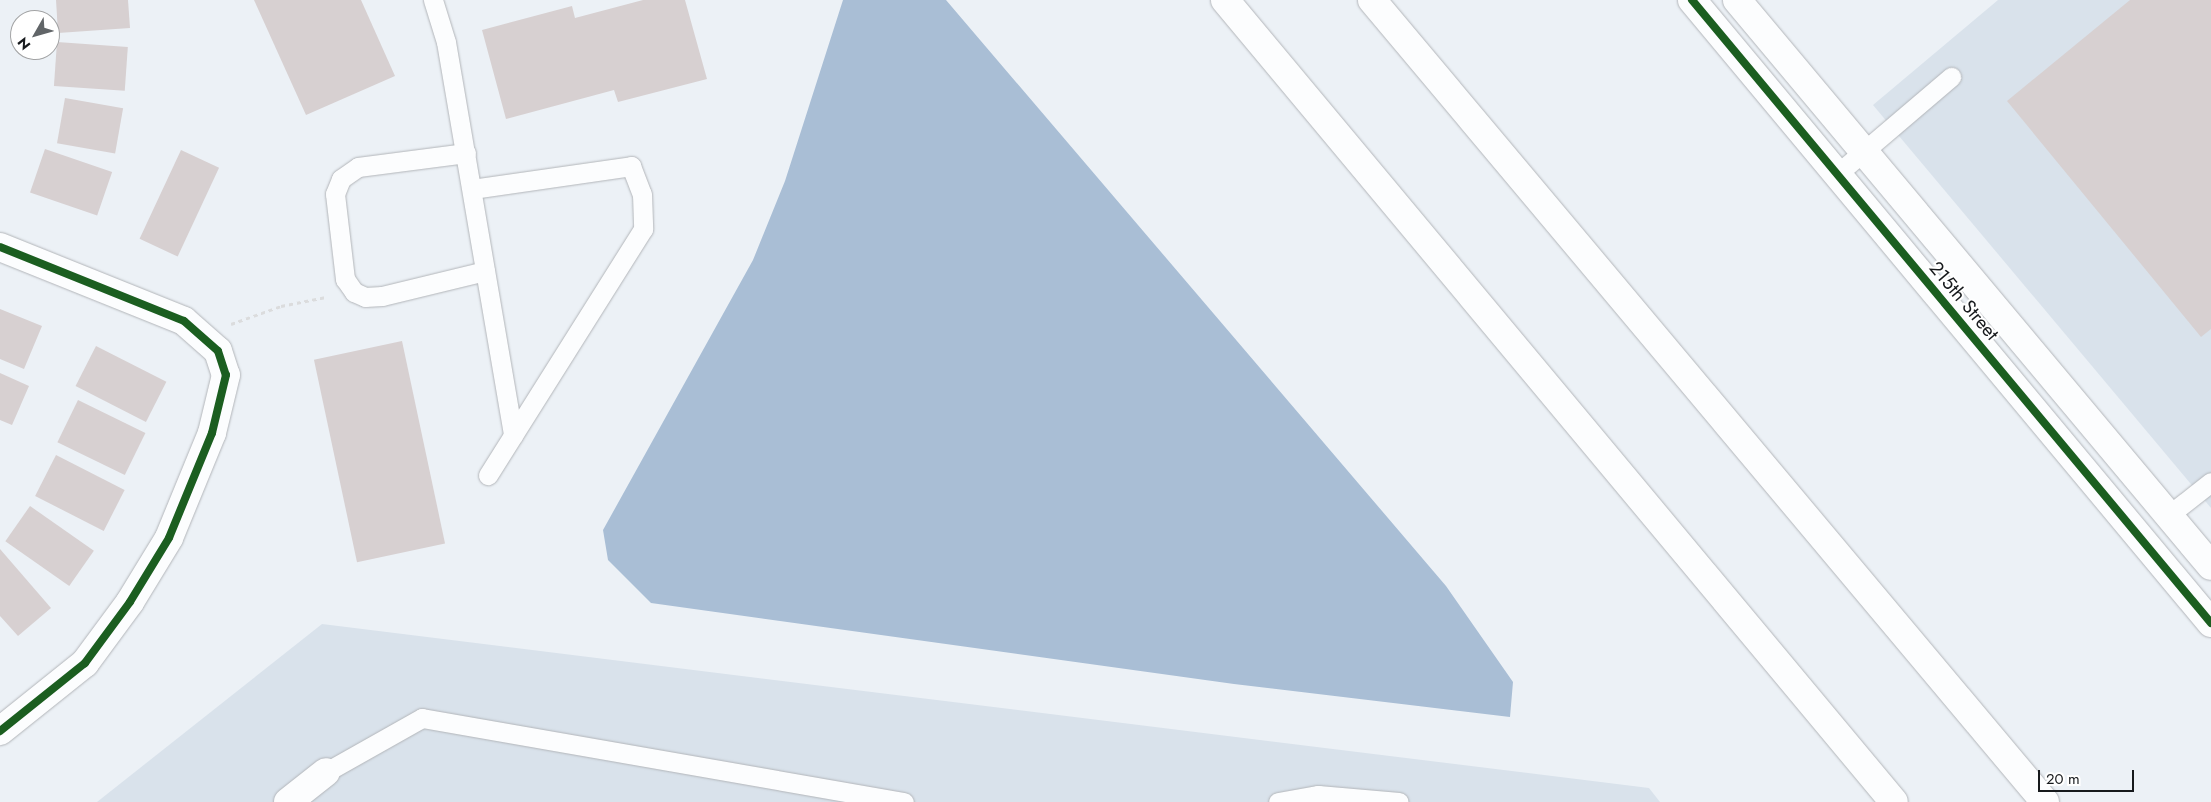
<!DOCTYPE html>
<html>
<head>
<meta charset="utf-8">
<style>
  body { margin:0 }
  #map { position:relative; width:2211px; height:802px; overflow:hidden; background:#ecf1f6; font-family:Jost,sans-serif }
  div>[style] { position:absolute }
  [style*='--x'] { left:calc(var(--x)*1px); top:calc(var(--y)*1px); width:calc(var(--w)*1px); rotate:calc(var(--a)*1deg) }
  .built>* { inset:0; background:#d9e2eb }
  .water>* { inset:0; background:#a9bed5 }
  .building>* { inset:0; background:#d7d0d1; transform-origin:0 0 }
  .path>* { height:3px; margin-top:-1.5px; transform-origin:0; background:repeating-linear-gradient(90deg,#dbdcdd 0 4px,transparent 0 8px) }
  .roads { filter:drop-shadow(0 0 1px #b2b5b9) drop-shadow(0 0 1px #b2b5b9) }
  .lane>* { height:19px; margin:-9.5px; padding:0 9.5px; transform-origin:9.5px; border-radius:9.5px; background:#fcfdfe }
  .street>* { height:28px; margin:-14px; padding:0 14px; transform-origin:14px; border-radius:14px; background:#fcfdfe }
  .secondary>* { height:28px; margin:-14px; padding:0 14px; transform-origin:14px; border-radius:14px; background:#fcfdfe }
  .highway>* { height:28px; margin:-14px; padding:0 14px; transform-origin:14px; border-radius:14px; background:#fcfdfe }
  .cycleway>* { height:8px; margin:-4px; padding:0 4px; transform-origin:4px; border-radius:4px; background:#1b5e20 }
  span { translate:-50% -50%; white-space:nowrap; text-align:center; line-height:1.15; -webkit-text-stroke:4px #fff; paint-order:stroke }
  .street-label { font-size:19px; color:#16191c }
  .north { position:absolute; left:10px; top:10px; width:50px; height:50px; box-sizing:border-box; background:#fff; border:1px solid #a2a3a4; border-radius:50%; rotate:232deg; font-size:14px; font-weight:700; line-height:20px; text-align:center; color:#16191c }
  .north::after { content:''; display:block; margin:auto; width:18px; height:22px; background:#616568; clip-path:polygon(50% 0,100% 100%,50% 72%,0 100%) }
  .scale { position:absolute; left:2038px; top:770px; width:96px; height:22px; box-sizing:border-box; border:2px solid #16191c; border-top:0; padding-left:6px; font-size:15px; line-height:18px; white-space:nowrap; color:#16191c; -webkit-text-stroke:4px #fff; paint-order:stroke }
</style>
</head>
<body>
<div id="map">
  <div class="built">
    <div style="clip-path:polygon(1998px 0,2211px 0,2211px 508px,1873px 105px)"></div>
    <div style="clip-path:polygon(322px 624px,1649px 788px,1660px 802px,97px 802px)"></div>
  </div>
  <div class="water">
    <div style="clip-path:polygon(843px 0,946px 0,1446px 586px,1513px 682px,1510px 717px,1234px 684px,651px 603px,608px 560px,603px 530px,753px 260px,785px 181px)"></div>
  </div>
  <div class="building">
    <div style="clip-path:polygon(56px 0,128px 0,130px 28px,58px 33px)"></div>
    <div style="clip-path:polygon(254px 0,361px 0,395px 76px,306px 115px)"></div>
    <div style="clip-path:polygon(643px 0,685px 0,707px 79px,618px 102px,614px 90px,506px 119px,482px 30px,572px 6px,575px 18px)"></div>
    <div style="clip-path:polygon(2130px 0,2211px 0,2211px 329px,2201px 337px,2007px 101px)"></div>
    <div style="left:57px;top:42px;width:71px;height:44px;rotate:4deg"></div>
    <div style="left:65px;top:98px;width:59px;height:46px;rotate:10deg"></div>
    <div style="left:45px;top:149px;width:71px;height:46px;rotate:19deg"></div>
    <div style="left:181px;top:150px;width:42px;height:98px;rotate:25deg"></div>
    <div style="clip-path:polygon(0 309px,42px 326px,24px 369px,0 359px)"></div>
    <div style="left:402px;top:341px;width:207px;height:90px;rotate:78deg"></div>
    <div style="left:96px;top:346px;width:79px;height:45px;rotate:27deg"></div>
    <div style="clip-path:polygon(0 373px,29px 386px,12px 425px,0 420px)"></div>
    <div style="left:78px;top:400px;width:75px;height:47px;rotate:26deg"></div>
    <div style="left:56px;top:455px;width:77px;height:46px;rotate:27deg"></div>
    <div style="left:30px;top:506px;width:78px;height:43px;rotate:35deg"></div>
    <div style="clip-path:polygon(0 549px,51px 608px,18px 636px,0 616px)"></div>
  </div>
  <div class="path">
    <div style="--x:231;--y:324;--w:53;--a:-19.8"></div>
    <div style="--x:281;--y:306;--w:46;--a:-11.3"></div>
  </div>
  <div class="roads">
    <div class="lane">
      <div style="--x:433;--y:0;--w:44;--a:72.8"></div>
      <div style="--x:446;--y:42;--w:399;--a:80.3"></div>
      <div style="--x:466;--y:153;--w:109;--a:172.6"></div>
      <div style="--x:358;--y:167;--w:21;--a:145"></div>
      <div style="--x:341;--y:179;--w:16;--a:112"></div>
      <div style="--x:335;--y:194;--w:86;--a:83.3"></div>
      <div style="--x:345;--y:279;--w:16;--a:55"></div>
      <div style="--x:354;--y:292;--w:12;--a:24"></div>
      <div style="--x:365;--y:297;--w:17;--a:-3"></div>
      <div style="--x:382;--y:296;--w:106;--a:-13.6"></div>
      <div style="--x:1837;--y:174;--w:150;--a:-40.4"></div>
      <div style="--x:472;--y:189;--w:161;--a:-8.2"></div>
      <div style="--x:631;--y:166;--w:30;--a:69"></div>
      <div style="--x:642;--y:194;--w:35;--a:88"></div>
      <div style="--x:643;--y:229;--w:291;--a:122.2"></div>
      <div style="--x:2169;--y:515;--w:53;--a:-38.2"></div>
      <div style="--x:326;--y:772;--w:110;--a:-29.4"></div>
      <div style="--x:422;--y:718;--w:489;--a:9.9"></div>
      <div style="--x:1278;--y:802;--w:41;--a:-9.9"></div>
      <div style="--x:1318;--y:795;--w:81;--a:4.9"></div>
    </div>
    <div class="street">
      <div style="--x:0;--y:247;--w:198;--a:21.9"></div>
      <div style="--x:184;--y:321;--w:45;--a:41.4"></div>
      <div style="--x:218;--y:351;--w:25;--a:72"></div>
      <div style="--x:226;--y:375;--w:60;--a:103.6"></div>
      <div style="--x:212;--y:433;--w:113;--a:112.3"></div>
      <div style="--x:169;--y:538;--w:75;--a:121.4"></div>
      <div style="--x:130;--y:602;--w:76;--a:126.4"></div>
      <div style="--x:85;--y:663;--w:109;--a:141.3"></div>
      <div style="--x:288;--y:802;--w:48;--a:-38.3"></div>
    </div>
    <div class="secondary">
      <div style="--x:1692;--y:0;--w:811;--a:50.2"></div>
      <div style="--x:1737;--y:0;--w:738;--a:50.06"></div>
    </div>
    <div class="highway">
      <div style="--x:1225;--y:0;--w:1044;--a:50.17"></div>
      <div style="--x:1372;--y:0;--w:1047;--a:50"></div>
    </div>
  </div>
  <div class="cycleway">
    <div style="--x:1692;--y:0;--w:811;--a:50.2"></div>
    <div style="--x:0;--y:247;--w:198;--a:21.9"></div>
    <div style="--x:184;--y:321;--w:45;--a:41.4"></div>
    <div style="--x:218;--y:351;--w:25;--a:72"></div>
    <div style="--x:226;--y:375;--w:60;--a:103.6"></div>
    <div style="--x:212;--y:433;--w:113;--a:112.3"></div>
    <div style="--x:169;--y:538;--w:75;--a:121.4"></div>
    <div style="--x:130;--y:602;--w:76;--a:126.4"></div>
    <div style="--x:85;--y:663;--w:109;--a:141.3"></div>
  </div>
  <div class="street-label">
    <span style="left:1964px;top:301px;rotate:50deg">215th Street</span>
  </div>
  <div class="north">N</div>
  <div class="scale">20 m</div>
</div>
</body>
</html>
